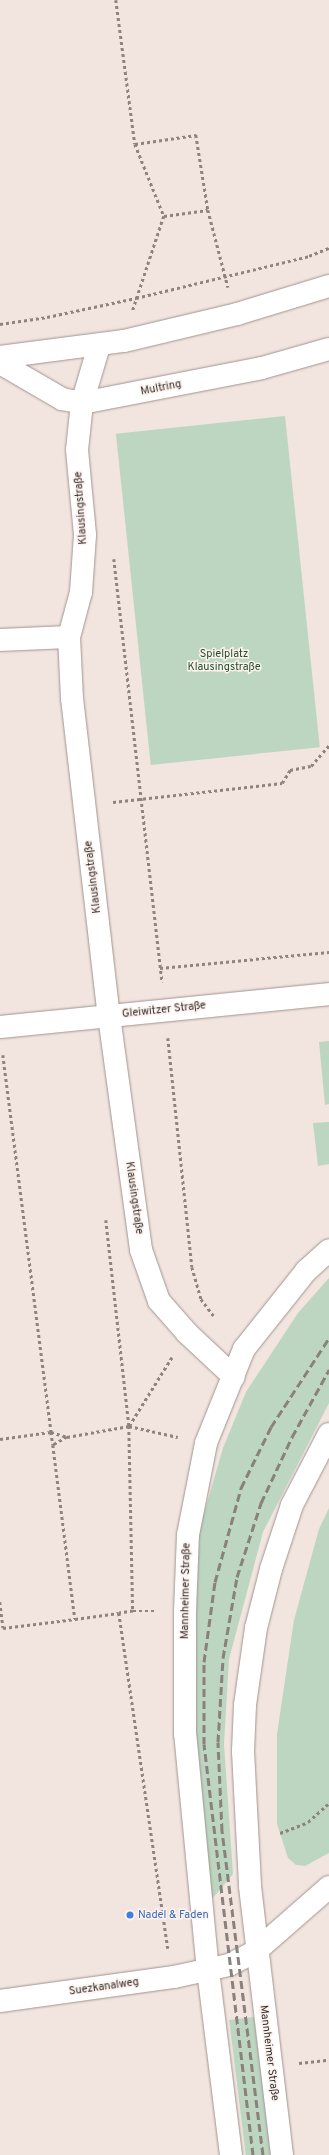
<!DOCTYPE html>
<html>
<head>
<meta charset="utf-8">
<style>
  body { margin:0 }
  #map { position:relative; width:329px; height:2155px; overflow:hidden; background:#f2e4df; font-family:Overpass,sans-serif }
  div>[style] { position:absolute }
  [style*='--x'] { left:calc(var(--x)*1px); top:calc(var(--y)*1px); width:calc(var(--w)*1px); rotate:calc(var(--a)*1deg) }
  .green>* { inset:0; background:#bcd6c1; transform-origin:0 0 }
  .path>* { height:2.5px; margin-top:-1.25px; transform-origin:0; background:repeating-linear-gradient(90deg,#8d8480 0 3px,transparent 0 6px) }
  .roads { filter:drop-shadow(0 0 1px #a19490) drop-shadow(0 0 1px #a19490) }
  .street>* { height:22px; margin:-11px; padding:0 11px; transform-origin:11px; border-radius:11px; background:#fff }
  .secondary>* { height:22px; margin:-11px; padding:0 11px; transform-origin:11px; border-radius:11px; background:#fff }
  .rail>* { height:3px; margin-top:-1.5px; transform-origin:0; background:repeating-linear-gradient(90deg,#8a817d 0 8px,transparent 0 12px) }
  .dots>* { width:11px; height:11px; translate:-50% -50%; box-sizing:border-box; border:2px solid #fdf2ee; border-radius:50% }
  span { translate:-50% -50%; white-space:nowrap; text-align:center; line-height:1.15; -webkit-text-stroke:3px #fdf2ee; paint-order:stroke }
  .street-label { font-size:11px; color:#332e2c }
  .park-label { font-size:11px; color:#1f502e }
  .shop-label { font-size:11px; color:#366cbe }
  .left { translate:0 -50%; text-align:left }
</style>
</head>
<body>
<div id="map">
  <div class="green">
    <div style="left:285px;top:416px;width:333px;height:170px;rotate:84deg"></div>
    <div style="clip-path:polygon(329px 1041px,329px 1104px,325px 1105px,319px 1042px)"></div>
    <div style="clip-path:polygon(329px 1122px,329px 1164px,318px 1166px,313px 1123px)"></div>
    <div style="clip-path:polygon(329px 1278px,329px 1403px,263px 1532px,229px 1659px,224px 1744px,233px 1874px,212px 1899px,195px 1742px,191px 1612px,198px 1534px,223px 1448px,246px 1392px,298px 1313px)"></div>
    <div style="clip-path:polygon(329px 1508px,329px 1853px,305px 1866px,296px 1865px,288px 1858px,277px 1824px,277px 1734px,294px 1620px,319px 1529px)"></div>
    <div style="left:254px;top:2017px;width:139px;height:25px;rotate:83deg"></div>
  </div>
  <div class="path">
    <div style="--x:116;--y:0;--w:145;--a:82.5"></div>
    <div style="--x:135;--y:144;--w:78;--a:68.1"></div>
    <div style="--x:164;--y:216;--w:99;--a:108.3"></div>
    <div style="--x:135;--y:144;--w:62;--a:-8.4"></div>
    <div style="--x:196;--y:135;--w:76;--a:80.9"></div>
    <div style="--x:208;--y:210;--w:80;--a:75.4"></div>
    <div style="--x:164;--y:216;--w:44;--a:-7.8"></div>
    <div style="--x:0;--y:324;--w:48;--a:-8.5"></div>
    <div style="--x:47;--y:317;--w:91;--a:-12.1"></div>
    <div style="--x:136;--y:298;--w:178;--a:-13.6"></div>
    <div style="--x:309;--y:256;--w:22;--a:-22"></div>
    <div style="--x:114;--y:559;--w:426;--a:83.5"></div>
    <div style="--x:113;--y:802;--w:170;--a:-6.4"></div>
    <div style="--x:282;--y:783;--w:15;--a:-58"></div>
    <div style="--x:290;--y:770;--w:21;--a:-11"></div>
    <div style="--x:311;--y:766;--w:28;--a:-49"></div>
    <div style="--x:160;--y:968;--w:170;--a:-5.4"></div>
    <div style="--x:168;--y:1038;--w:230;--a:84"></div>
    <div style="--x:192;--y:1267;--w:33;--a:74"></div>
    <div style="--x:201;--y:1299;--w:21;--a:53"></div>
    <div style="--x:3;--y:1055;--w:380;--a:82.7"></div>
    <div style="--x:51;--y:1432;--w:17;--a:17"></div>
    <div style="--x:67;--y:1437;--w:63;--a:-10.1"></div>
    <div style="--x:129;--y:1426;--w:50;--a:12.7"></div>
    <div style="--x:106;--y:1220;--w:207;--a:83.6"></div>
    <div style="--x:129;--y:1426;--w:81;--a:-58.1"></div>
    <div style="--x:129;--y:1426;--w:185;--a:88.8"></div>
    <div style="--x:133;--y:1611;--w:14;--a:172"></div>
    <div style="--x:119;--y:1613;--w:339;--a:81.7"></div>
    <div style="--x:67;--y:1437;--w:16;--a:150"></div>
    <div style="--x:53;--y:1445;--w:175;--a:82.8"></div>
    <div style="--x:75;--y:1619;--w:44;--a:-7.8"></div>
    <div style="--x:0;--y:1439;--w:51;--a:-7.8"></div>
    <div style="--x:51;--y:1432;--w:13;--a:81"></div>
    <div style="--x:0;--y:1602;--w:26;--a:83"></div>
    <div style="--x:3;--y:1628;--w:73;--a:-7.1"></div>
    <div style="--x:133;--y:1611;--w:24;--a:0"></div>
    <div style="--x:280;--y:1833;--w:30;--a:-21"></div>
    <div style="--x:308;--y:1822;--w:28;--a:-42"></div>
    <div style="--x:299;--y:2063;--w:30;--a:-6"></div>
  </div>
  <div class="roads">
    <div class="street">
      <div style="--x:99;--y:346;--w:59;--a:106.6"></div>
      <div style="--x:82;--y:403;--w:47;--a:96.1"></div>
      <div style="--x:77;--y:450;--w:85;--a:84.6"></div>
      <div style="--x:85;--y:535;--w:57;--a:94"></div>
      <div style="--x:81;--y:592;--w:47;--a:104.9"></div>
      <div style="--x:69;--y:637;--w:61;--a:87.2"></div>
      <div style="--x:72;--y:698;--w:320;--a:83.4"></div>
      <div style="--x:109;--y:1016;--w:236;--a:82.2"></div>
      <div style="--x:141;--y:1250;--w:54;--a:70.6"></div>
      <div style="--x:159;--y:1301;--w:43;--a:48.8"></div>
      <div style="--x:187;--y:1333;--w:64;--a:43.1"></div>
      <div style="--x:0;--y:357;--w:125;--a:-7.4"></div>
      <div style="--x:124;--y:341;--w:116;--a:-13.4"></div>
      <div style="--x:237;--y:314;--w:96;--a:-16.9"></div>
      <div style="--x:0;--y:363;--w:72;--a:30.1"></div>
      <div style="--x:62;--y:399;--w:20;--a:11"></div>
      <div style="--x:82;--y:403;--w:183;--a:-11"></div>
      <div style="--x:262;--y:368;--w:70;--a:-15.8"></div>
      <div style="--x:0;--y:640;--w:69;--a:-2.5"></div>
      <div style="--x:0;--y:1027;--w:331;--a:-5.7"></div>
      <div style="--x:0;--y:2001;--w:176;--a:-7.9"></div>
      <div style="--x:174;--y:1977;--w:56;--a:-12.3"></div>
      <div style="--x:229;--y:1965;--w:30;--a:-27"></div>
      <div style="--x:256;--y:1951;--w:97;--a:-41.2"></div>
    </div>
    <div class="secondary">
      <div style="--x:231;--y:2155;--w:185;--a:-97.1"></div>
      <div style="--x:208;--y:1971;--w:238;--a:-95.5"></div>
      <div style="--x:185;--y:1734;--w:122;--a:-90"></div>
      <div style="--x:185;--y:1612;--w:77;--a:-87.8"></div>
      <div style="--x:188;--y:1535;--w:94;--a:-78.9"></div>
      <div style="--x:206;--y:1443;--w:101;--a:-68"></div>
      <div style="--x:244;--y:1349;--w:100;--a:-51.5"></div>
      <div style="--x:306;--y:1271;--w:31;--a:-42"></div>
      <div style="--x:282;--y:2155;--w:272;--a:-96.8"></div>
      <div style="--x:250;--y:1885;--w:134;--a:-93"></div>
      <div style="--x:243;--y:1751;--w:46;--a:-87.5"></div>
      <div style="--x:245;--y:1705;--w:78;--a:-81.9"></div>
      <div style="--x:256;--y:1628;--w:61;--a:-75.7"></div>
      <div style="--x:271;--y:1569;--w:67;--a:-71.8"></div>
      <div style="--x:292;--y:1505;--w:80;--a:-62.5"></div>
    </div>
  </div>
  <div class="rail">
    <div style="--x:253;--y:2155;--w:414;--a:-96.8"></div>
    <div style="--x:204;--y:1744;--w:82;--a:-90"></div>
    <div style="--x:204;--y:1662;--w:81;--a:-82.2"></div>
    <div style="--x:215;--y:1582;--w:98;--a:-74.5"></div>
    <div style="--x:241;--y:1488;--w:68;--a:-63.8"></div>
    <div style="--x:271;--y:1427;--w:106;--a:-56.9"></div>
    <div style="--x:263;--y:2155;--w:327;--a:-97.2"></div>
    <div style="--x:222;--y:1831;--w:89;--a:-92.6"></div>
    <div style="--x:218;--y:1742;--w:84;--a:-86.6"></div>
    <div style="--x:223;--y:1658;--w:82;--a:-80.2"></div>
    <div style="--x:237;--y:1577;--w:78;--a:-72"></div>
    <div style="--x:261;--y:1503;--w:73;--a:-64.8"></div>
    <div style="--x:292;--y:1437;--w:77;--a:-61.1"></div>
  </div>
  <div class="dots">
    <div style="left:130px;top:1915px;background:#3f7fe0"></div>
  </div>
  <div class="street-label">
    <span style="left:161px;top:388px;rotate:-11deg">Multring</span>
    <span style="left:81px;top:508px;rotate:-94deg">Klausingstraße</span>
    <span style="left:93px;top:877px;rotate:-97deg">Klausingstraße</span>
    <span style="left:164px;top:1010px;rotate:-6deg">Gleiwitzer Straße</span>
    <span style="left:134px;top:1198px;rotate:82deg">Klausingstraße</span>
    <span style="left:186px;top:1591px;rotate:-89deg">Mannheimer Straße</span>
    <span style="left:104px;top:1987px;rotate:-8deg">Suezkanalweg</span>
    <span style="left:269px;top:2053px;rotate:83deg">Mannheimer Straße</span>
  </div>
  <div class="park-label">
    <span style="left:224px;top:661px">Spielplatz<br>Klausingstraße</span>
  </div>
  <div class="shop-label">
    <span class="left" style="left:138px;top:1915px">Nadel &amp; Faden</span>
  </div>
</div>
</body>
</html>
